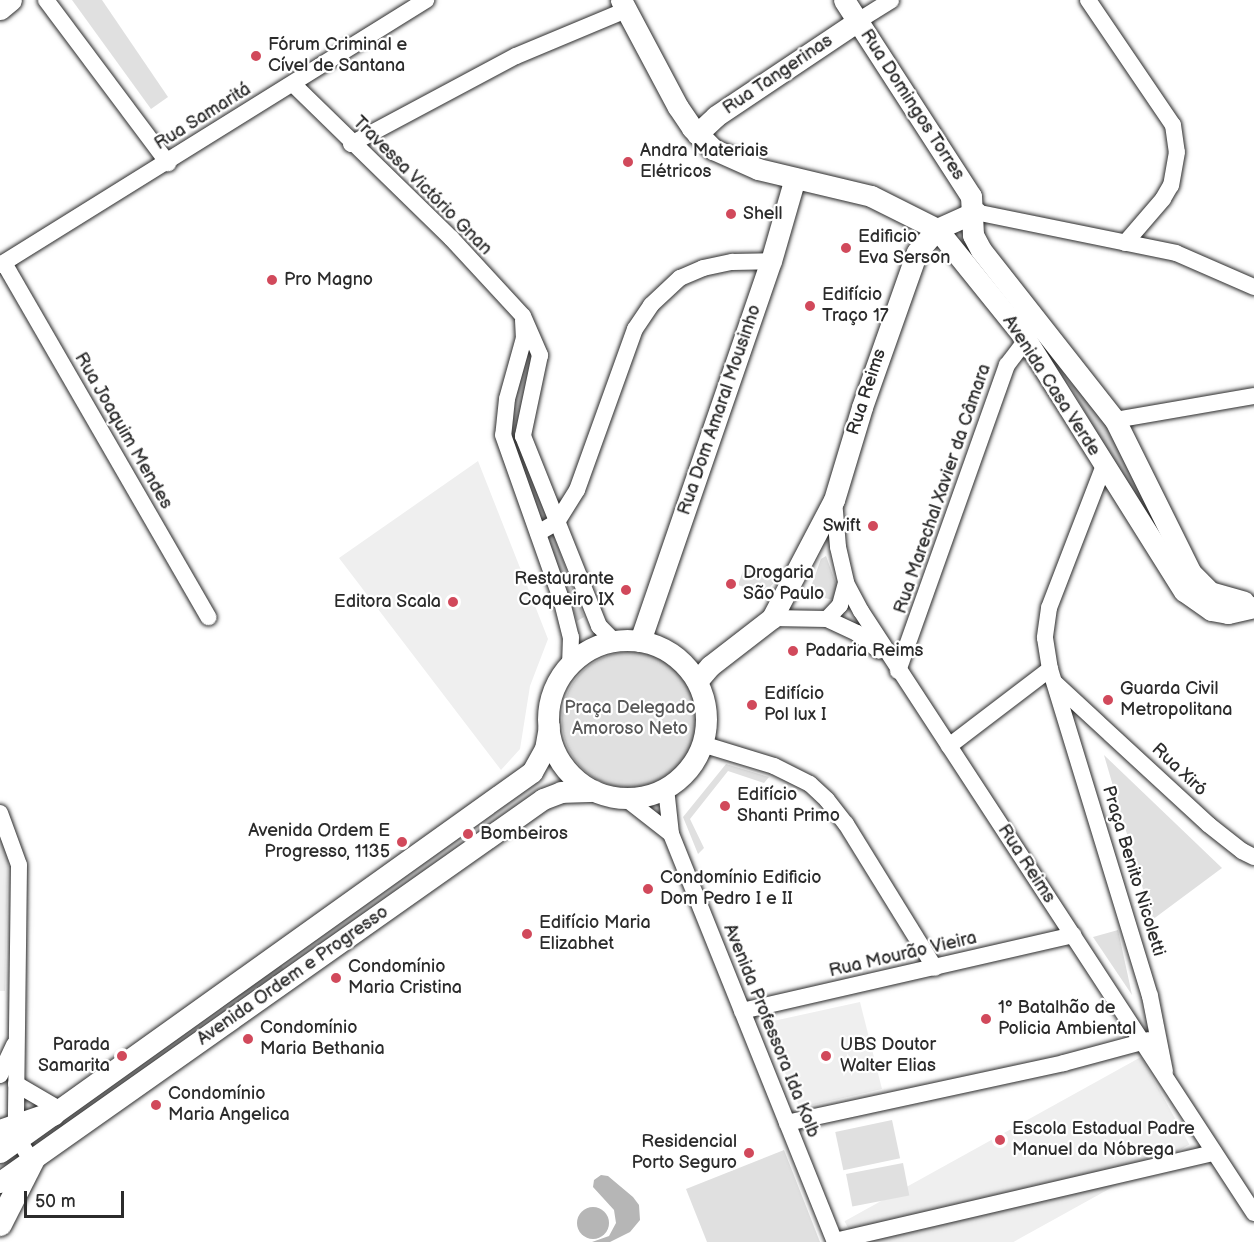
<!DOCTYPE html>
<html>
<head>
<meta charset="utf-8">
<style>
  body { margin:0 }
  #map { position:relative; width:1254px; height:1242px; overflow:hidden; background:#fff; font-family:"Balsamiq Sans",sans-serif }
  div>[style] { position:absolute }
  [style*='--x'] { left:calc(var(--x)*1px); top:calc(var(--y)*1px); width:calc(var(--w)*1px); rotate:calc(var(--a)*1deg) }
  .built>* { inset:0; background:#efefef; transform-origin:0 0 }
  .green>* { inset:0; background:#e0e0e0; transform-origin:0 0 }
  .round { border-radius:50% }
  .water>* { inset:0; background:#b6b6b6 }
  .roads { filter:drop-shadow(0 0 2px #2b2b2b) drop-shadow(0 0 2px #2b2b2b) }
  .minor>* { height:16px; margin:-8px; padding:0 8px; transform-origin:8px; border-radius:8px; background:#fff }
  .major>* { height:21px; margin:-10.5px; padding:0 10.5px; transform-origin:10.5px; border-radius:10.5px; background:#fff }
  .major>.ring { margin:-10.5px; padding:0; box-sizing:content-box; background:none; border:21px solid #fff; border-radius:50% }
  .highway>* { height:24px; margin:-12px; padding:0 12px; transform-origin:12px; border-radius:12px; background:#fff }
  .dots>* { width:16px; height:16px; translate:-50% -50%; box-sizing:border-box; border:3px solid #fff; border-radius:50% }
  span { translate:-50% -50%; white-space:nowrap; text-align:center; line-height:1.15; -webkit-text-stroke:4.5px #fff; paint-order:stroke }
  .poi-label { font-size:18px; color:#2b2b2b }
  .left { translate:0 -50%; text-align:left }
  .right { translate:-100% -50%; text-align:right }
  .street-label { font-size:18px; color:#2b2b2b }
  .park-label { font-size:18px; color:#585858 }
  .scale { position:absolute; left:24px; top:1191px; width:100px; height:27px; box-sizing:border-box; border:3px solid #2b2b2b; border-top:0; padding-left:8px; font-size:18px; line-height:21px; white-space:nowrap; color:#2b2b2b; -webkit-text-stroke:4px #fff; paint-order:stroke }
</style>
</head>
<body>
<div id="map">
  <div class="built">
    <div style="clip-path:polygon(478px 461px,548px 639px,530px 686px,520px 749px,501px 770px,339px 558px)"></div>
    <div style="clip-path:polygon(0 830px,8px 860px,5px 991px,0 991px)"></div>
    <div style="clip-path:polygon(860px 1002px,882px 1089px,800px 1108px,764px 1023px)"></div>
    <div style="left:1141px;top:1057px;width:100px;height:339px;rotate:61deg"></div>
  </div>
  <div class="green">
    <div style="clip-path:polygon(72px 0,102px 0,168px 97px,151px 109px)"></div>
    <div style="clip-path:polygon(527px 340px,534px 346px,516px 434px,584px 617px,577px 621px,509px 434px)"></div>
    <div style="clip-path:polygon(1067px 380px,1099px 408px,1143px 497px,1148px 515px,1142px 514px)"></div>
    <div style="clip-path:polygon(826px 556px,839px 592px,835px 600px,808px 595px,821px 559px)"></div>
    <div style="clip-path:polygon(744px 568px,777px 579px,764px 594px,738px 585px)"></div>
    <div class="round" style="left:562px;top:652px;width:136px;height:136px"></div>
    <div style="clip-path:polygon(1104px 755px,1222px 868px,1152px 920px)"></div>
    <div style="clip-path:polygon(726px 764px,769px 777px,764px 783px,728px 771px,690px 819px,704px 848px,698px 854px,683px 817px)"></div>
    <div style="clip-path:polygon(1118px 930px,1132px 995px,1093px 937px)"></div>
    <div style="left:281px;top:965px;width:6px;height:265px;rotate:59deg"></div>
    <div style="left:892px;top:1120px;width:39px;height:58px;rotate:78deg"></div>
    <div style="clip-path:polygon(784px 1150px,820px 1242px,707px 1242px,686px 1189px)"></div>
    <div style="left:903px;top:1163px;width:33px;height:58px;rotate:79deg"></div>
  </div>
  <div class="water">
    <div style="clip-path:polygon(601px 1175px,608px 1176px,633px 1197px,639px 1205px,640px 1220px,630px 1232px,610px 1242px,592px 1242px,609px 1236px,616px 1223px,614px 1210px,593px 1187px,594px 1180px)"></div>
    <div class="round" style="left:577px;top:1207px;width:32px;height:32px"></div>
  </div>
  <div class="roads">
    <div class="minor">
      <div style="--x:46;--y:0;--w:204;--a:53.2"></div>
      <div style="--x:1088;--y:0;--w:151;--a:55.8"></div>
      <div style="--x:1173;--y:125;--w:27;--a:82"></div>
      <div style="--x:1177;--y:152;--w:34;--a:100"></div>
      <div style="--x:1171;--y:185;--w:16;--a:120"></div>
      <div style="--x:1163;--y:199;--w:58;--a:130.8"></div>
      <div style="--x:858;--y:21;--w:39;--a:-32"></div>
      <div style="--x:293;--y:84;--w:221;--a:44.3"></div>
      <div style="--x:451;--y:238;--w:106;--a:47.3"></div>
      <div style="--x:523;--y:316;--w:43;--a:66.4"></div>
      <div style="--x:540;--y:355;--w:83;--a:101.9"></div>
      <div style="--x:523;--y:436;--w:205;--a:68.2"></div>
      <div style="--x:599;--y:626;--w:21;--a:45"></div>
      <div style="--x:351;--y:144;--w:187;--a:-28.1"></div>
      <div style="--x:516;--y:56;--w:119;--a:-22.7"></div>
      <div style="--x:975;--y:212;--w:205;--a:11.5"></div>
      <div style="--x:1176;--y:253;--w:85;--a:23.6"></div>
      <div style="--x:4;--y:263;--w:409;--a:60"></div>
      <div style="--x:0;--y:265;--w:502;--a:-31.88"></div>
      <div style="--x:523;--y:320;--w:18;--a:87"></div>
      <div style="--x:524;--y:338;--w:63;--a:105.6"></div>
      <div style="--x:507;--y:399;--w:36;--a:96"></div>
      <div style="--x:503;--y:435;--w:177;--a:70.5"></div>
      <div style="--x:562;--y:602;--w:36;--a:76"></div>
      <div style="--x:571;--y:637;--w:27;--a:92"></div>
      <div style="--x:1115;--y:420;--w:141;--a:-9.8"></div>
      <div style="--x:1103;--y:468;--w:150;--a:111.1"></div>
      <div style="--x:1049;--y:608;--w:30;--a:98"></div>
      <div style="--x:1045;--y:638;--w:31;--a:81"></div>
      <div style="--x:1050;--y:669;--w:342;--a:73"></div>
      <div style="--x:1150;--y:996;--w:77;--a:78.8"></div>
      <div style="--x:834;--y:500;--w:47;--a:85.1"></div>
      <div style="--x:838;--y:547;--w:37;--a:77"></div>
      <div style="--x:846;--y:583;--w:32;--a:62"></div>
      <div style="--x:861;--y:611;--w:719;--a:56.86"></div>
      <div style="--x:538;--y:533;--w:22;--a:-30"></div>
      <div style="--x:557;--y:522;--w:38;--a:-58"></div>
      <div style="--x:577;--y:490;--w:171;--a:-70.2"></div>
      <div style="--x:635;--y:329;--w:29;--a:-56"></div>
      <div style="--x:651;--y:305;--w:40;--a:-43"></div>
      <div style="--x:680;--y:278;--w:25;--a:-23"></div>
      <div style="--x:703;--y:268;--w:30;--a:-12"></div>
      <div style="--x:732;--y:262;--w:39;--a:-1"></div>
      <div style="--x:772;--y:618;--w:55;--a:1"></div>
      <div style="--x:827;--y:619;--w:33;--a:25"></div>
      <div style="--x:857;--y:633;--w:28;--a:39"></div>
      <div style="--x:827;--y:619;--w:19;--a:-47"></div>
      <div style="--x:840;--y:605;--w:23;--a:-75"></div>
      <div style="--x:898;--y:671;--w:325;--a:-70.4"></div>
      <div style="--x:1007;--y:365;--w:43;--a:-52.6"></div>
      <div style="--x:1055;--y:683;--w:209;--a:42.7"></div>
      <div style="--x:1209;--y:825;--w:42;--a:38.2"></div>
      <div style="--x:1242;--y:851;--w:13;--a:27"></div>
      <div style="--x:702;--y:744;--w:75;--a:17"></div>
      <div style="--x:774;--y:766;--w:40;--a:26.6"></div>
      <div style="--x:810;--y:784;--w:23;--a:43"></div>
      <div style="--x:827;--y:800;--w:31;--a:52"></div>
      <div style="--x:846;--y:824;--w:169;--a:58.3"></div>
      <div style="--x:949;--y:746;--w:127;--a:-37.3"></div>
      <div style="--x:666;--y:788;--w:46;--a:83.8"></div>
      <div style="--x:671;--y:834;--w:440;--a:68.1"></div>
      <div style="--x:625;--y:798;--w:58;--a:38"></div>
      <div style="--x:0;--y:813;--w:55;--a:69.9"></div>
      <div style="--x:19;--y:865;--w:262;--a:90.7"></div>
      <div style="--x:16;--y:1127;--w:12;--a:81"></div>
      <div style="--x:18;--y:1139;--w:26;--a:58"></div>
      <div style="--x:742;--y:1011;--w:340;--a:-12.9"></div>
      <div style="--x:0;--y:1075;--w:33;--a:-65"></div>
      <div style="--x:16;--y:1084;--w:50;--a:30.2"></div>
      <div style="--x:787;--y:1123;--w:283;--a:-12.2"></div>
      <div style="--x:1064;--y:1063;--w:88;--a:-15.1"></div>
      <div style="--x:835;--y:1241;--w:389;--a:-13.1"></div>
    </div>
    <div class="major">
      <div style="--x:621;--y:0;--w:121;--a:62"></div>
      <div style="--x:678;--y:107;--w:25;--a:56"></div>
      <div style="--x:692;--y:128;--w:30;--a:45"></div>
      <div style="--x:713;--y:149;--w:49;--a:24"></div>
      <div style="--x:758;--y:169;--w:116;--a:13.4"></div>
      <div style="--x:871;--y:196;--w:74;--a:26.6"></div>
      <div style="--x:937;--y:229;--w:140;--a:51.1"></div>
      <div style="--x:1025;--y:338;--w:299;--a:57.9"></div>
      <div style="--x:1184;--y:591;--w:33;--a:35"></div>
      <div style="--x:1211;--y:610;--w:17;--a:10"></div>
      <div style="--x:1228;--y:613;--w:27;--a:-13"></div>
      <div style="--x:844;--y:0;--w:234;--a:57.1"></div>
      <div style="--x:971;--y:196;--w:39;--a:87"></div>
      <div style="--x:973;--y:235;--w:17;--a:62"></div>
      <div style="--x:981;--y:250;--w:216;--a:51.8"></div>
      <div style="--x:1115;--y:420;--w:171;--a:63.6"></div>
      <div style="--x:1191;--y:573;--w:27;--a:45"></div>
      <div style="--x:1210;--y:592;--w:35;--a:16"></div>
      <div style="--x:0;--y:9;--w:14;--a:-39"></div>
      <div style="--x:697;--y:134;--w:26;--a:-43"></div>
      <div style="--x:716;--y:116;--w:171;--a:-33.8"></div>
      <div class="ring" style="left:548px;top:640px;width:137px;height:137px"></div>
      <div style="--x:640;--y:641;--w:402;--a:-71"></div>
      <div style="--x:771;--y:261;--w:86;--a:-73.9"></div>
      <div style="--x:697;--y:681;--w:20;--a:-49"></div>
      <div style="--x:710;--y:666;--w:78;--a:-37.7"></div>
      <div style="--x:772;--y:618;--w:133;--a:-62.3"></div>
      <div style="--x:834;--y:500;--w:97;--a:-73.2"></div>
      <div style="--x:862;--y:407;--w:164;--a:-70.5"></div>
      <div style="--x:917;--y:252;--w:30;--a:-49"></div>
      <div style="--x:937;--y:229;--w:42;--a:-24.1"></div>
      <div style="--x:0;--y:1152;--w:654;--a:-35.54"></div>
      <div style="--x:532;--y:772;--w:26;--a:-61"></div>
      <div style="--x:545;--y:749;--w:23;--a:-80"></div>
      <div style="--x:0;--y:1182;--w:664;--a:-35.2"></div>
      <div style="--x:543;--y:799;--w:19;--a:-21"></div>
      <div style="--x:561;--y:792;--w:33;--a:-2"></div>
    </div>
    <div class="highway">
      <div style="--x:0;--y:1132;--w:56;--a:-18.8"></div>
      <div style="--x:0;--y:1224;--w:71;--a:-63.1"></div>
    </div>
  </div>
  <div class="dots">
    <div style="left:256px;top:56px;background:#d1495b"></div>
    <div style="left:628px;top:162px;background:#d1495b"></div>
    <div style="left:731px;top:214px;background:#d1495b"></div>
    <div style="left:846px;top:248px;background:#d1495b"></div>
    <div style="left:272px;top:280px;background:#d1495b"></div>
    <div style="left:810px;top:306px;background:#d1495b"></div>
    <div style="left:873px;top:526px;background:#d1495b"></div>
    <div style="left:731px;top:584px;background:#d1495b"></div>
    <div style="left:626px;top:590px;background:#d1495b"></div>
    <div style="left:453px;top:602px;background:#d1495b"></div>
    <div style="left:793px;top:651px;background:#d1495b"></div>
    <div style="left:1108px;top:700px;background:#d1495b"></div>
    <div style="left:752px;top:705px;background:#d1495b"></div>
    <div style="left:725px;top:806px;background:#d1495b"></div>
    <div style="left:468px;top:834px;background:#d1495b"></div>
    <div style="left:402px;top:842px;background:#d1495b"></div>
    <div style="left:648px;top:889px;background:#d1495b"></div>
    <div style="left:527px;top:934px;background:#d1495b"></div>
    <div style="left:336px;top:978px;background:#d1495b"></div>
    <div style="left:986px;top:1019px;background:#d1495b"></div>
    <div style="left:248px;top:1039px;background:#d1495b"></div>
    <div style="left:122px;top:1056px;background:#d1495b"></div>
    <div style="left:826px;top:1056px;background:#d1495b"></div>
    <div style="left:156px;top:1105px;background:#d1495b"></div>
    <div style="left:1000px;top:1140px;background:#d1495b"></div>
    <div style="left:749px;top:1153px;background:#d1495b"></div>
  </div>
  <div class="poi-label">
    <span class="left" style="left:268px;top:56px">Fórum Criminal e<br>Cível de Santana</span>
    <span class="left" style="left:640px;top:162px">Andra Materiais<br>Elétricos</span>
    <span class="left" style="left:743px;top:214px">Shell</span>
    <span class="left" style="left:858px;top:248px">Edificio<br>Eva Serson</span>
    <span class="left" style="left:284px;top:280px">Pro Magno</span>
    <span class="left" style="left:822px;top:306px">Edifício<br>Traço 17</span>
    <span class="right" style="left:861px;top:526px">Swift</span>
    <span class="left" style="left:743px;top:584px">Drogaria<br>São Paulo</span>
    <span class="right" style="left:614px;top:590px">Restaurante<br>Coqueiro IX</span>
    <span class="right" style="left:441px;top:602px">Editora Scala</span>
    <span class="left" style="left:805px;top:651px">Padaria Reims</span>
    <span class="left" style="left:1120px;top:700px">Guarda Civil<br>Metropolitana</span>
    <span class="left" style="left:764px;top:705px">Edifício<br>Pol lux I</span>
    <span class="left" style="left:737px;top:806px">Edifício<br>Shanti Primo</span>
    <span class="right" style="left:390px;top:842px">Avenida Ordem E<br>Progresso, 1135</span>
    <span class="left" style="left:480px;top:834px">Bombeiros</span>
    <span class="left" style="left:660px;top:889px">Condomínio Edificio<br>Dom Pedro I e II</span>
    <span class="left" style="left:539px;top:934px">Edifício Maria<br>Elizabhet</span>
    <span class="left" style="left:348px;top:978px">Condomínio<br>Maria Cristina</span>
    <span class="left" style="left:998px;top:1019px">1º Batalhão de<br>Policia Ambiental</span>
    <span class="left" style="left:260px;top:1039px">Condomínio<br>Maria Bethania</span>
    <span class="right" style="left:110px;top:1056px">Parada<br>Samarita</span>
    <span class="left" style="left:840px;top:1056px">UBS Doutor<br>Walter Elias</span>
    <span class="left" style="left:168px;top:1105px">Condomínio<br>Maria Angelica</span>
    <span class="left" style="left:1012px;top:1140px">Escola Estadual Padre<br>Manuel da Nóbrega</span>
    <span class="right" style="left:737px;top:1153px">Residencial<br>Porto Seguro</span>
  </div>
  <div class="street-label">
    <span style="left:778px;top:75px;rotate:-34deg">Rua Tangerinas</span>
    <span style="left:912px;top:105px;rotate:57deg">Rua Domingos Torres</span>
    <span style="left:203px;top:117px;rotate:-32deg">Rua Samaritá</span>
    <span style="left:422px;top:186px;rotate:45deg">Travessa Victório Gnan</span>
    <span style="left:1051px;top:386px;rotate:57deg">Avenida Casa Verde</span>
    <span style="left:867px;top:392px;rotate:-72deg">Rua Reims</span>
    <span style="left:720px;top:410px;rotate:-71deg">Rua Dom Amaral Mousinho</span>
    <span style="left:123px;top:431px;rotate:60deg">Rua Joaquim Mendes</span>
    <span style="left:943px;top:489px;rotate:-71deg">Rua Marechal Xavier da Câmara</span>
    <span style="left:1179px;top:770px;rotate:43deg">Rua Xiró</span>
    <span style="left:1026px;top:864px;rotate:57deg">Rua Reims</span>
    <span style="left:1133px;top:871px;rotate:73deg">Praça Benito Nicoletti</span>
    <span style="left:903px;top:955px;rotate:-13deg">Rua Mourão Vieira</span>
    <span style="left:293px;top:976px;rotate:-35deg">Avenida Ordem e Progresso</span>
    <span style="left:771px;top:1031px;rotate:68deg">Avenida Professora Ida Kolb</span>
  </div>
  <div class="park-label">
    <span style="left:630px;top:719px">Praça Delegado<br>Amoroso Neto</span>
  </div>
  <div class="scale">50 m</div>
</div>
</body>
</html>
